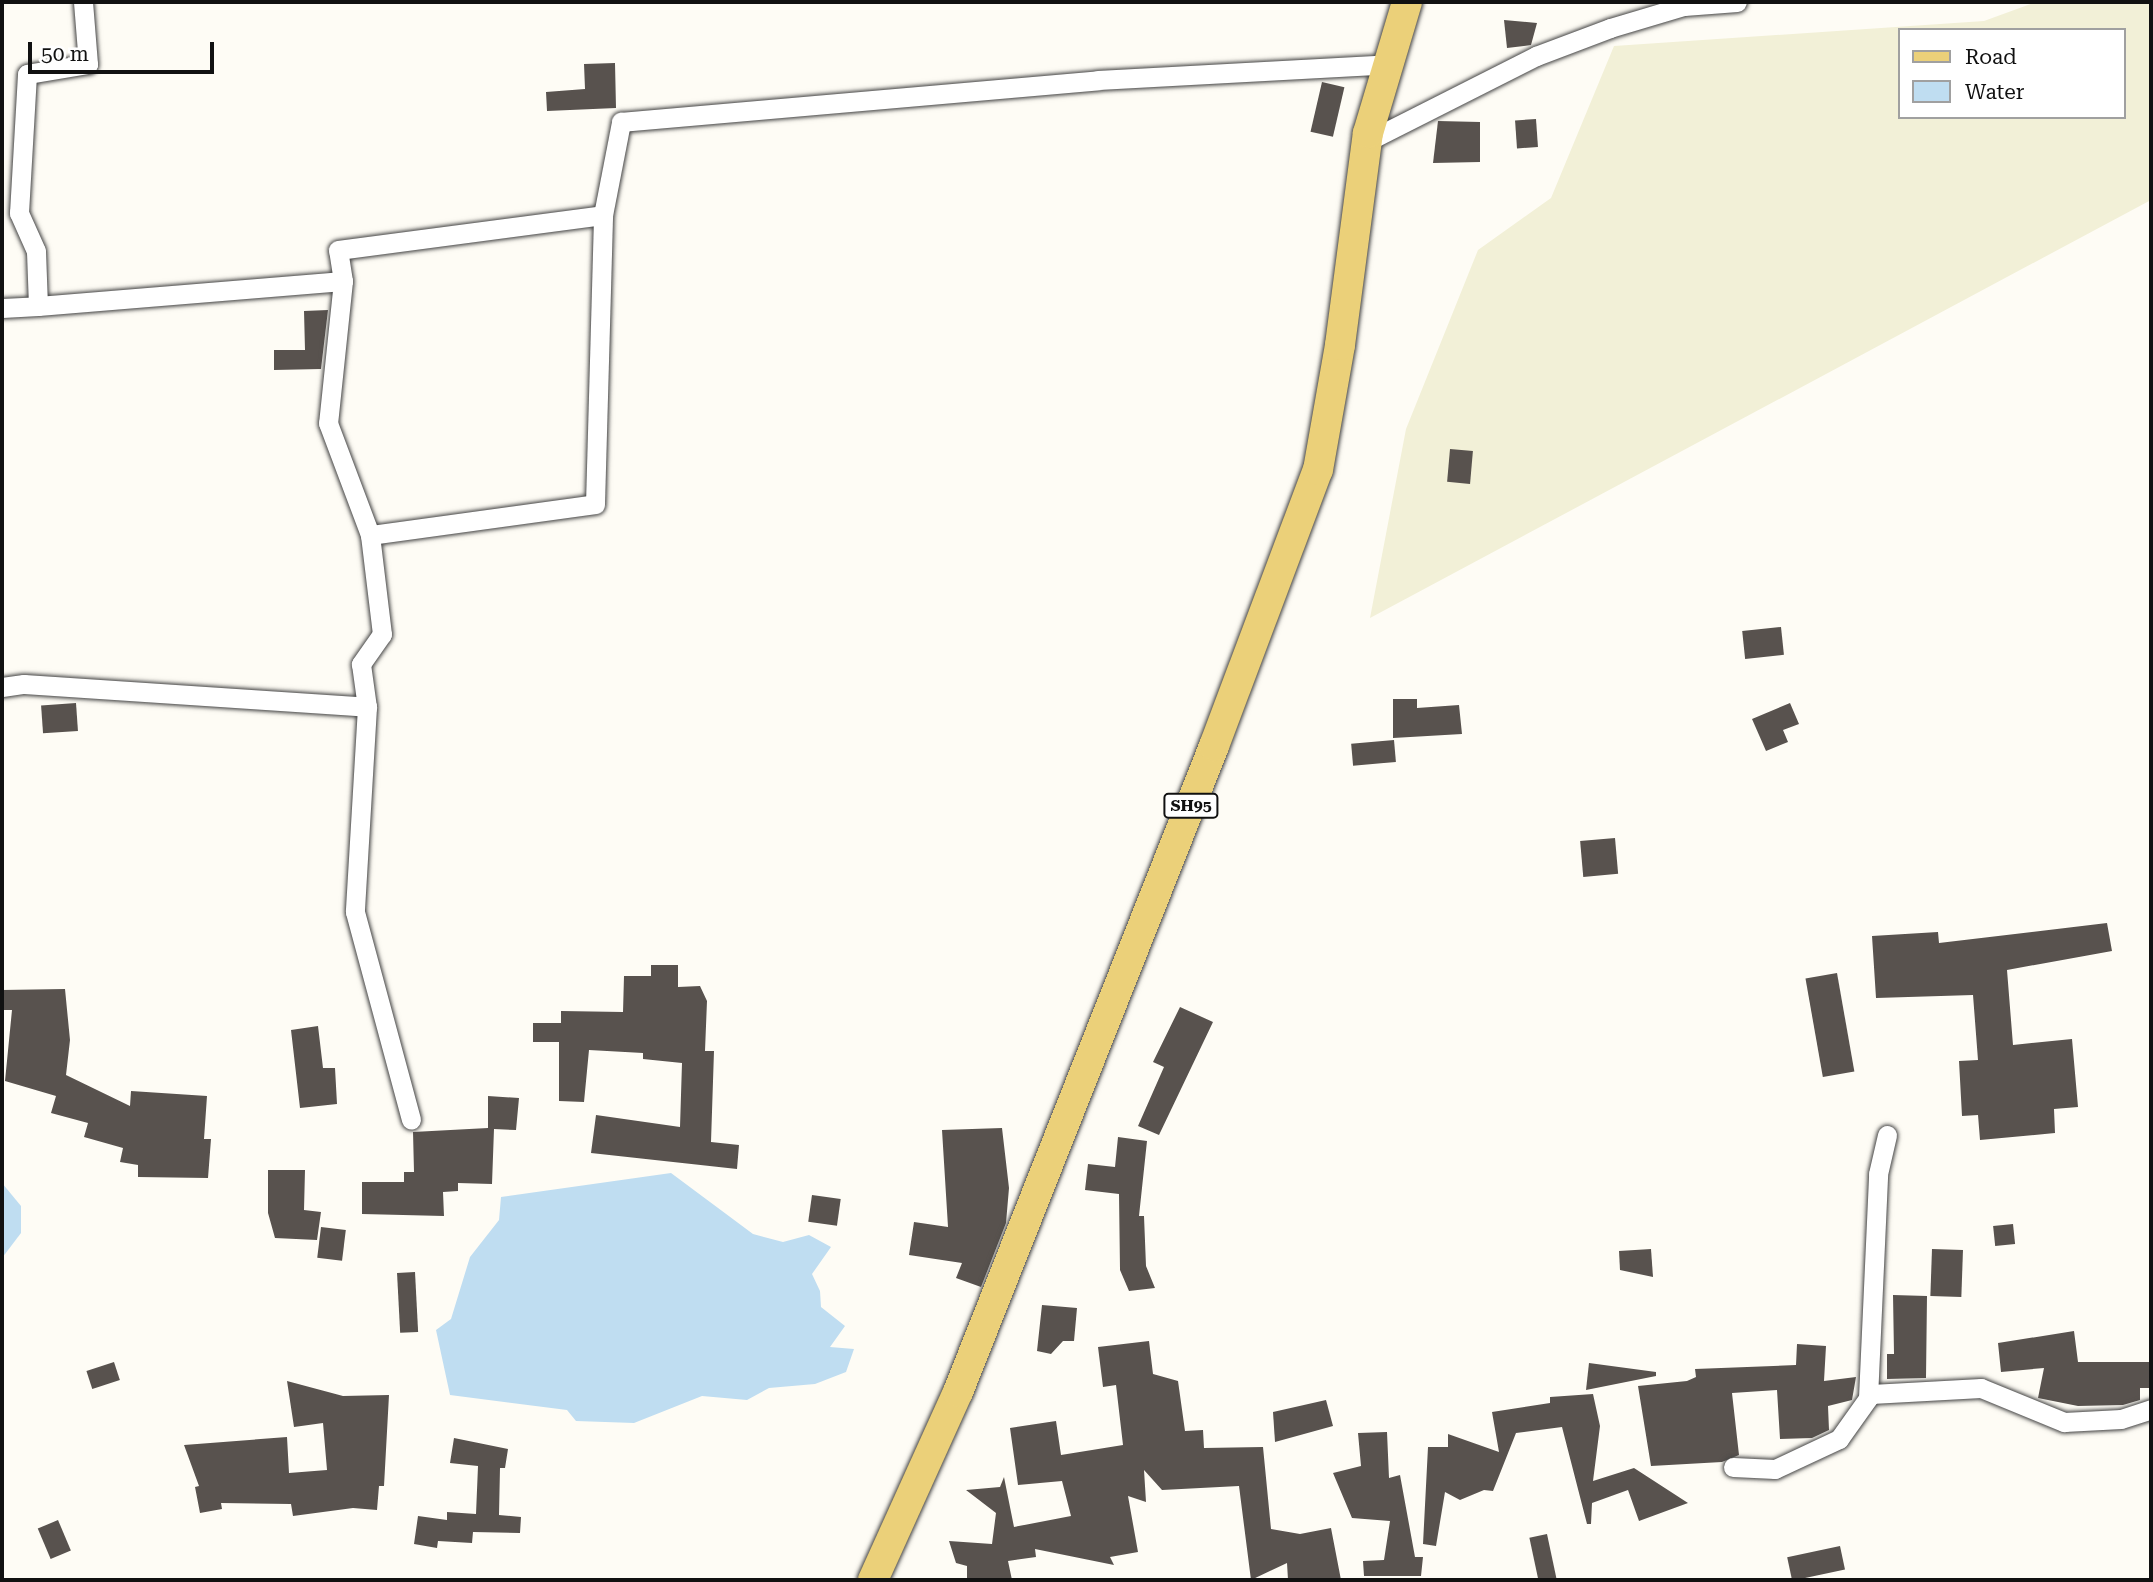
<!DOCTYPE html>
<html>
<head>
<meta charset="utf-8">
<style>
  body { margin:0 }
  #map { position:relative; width:2153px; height:1582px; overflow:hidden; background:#fefcf5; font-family:"Roboto Serif",serif }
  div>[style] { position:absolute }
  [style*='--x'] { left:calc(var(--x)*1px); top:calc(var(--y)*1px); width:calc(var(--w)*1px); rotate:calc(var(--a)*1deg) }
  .farmland>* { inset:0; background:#f2f0d7 }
  .water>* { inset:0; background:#bfddf1 }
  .building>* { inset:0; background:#58524e; transform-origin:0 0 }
  .roads { filter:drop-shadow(0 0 2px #444) drop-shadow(0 0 2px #444) }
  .street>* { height:19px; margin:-9.5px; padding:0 9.5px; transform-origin:9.5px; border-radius:9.5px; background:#fff }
  .primary>* { height:30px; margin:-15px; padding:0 15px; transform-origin:15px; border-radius:15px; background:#ebd079 }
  span { translate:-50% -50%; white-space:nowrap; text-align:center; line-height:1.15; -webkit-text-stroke:7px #fff; paint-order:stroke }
  .shield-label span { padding:2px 5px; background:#fff; border:2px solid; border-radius:5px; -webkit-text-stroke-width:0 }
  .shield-label { font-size:16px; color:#111; font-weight:700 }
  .frame { position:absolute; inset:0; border:4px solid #111; pointer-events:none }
  .legend { position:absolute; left:1898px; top:28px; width:228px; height:91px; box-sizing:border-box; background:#fff; border:2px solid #a0a0a0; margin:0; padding:9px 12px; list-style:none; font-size:21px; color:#111 }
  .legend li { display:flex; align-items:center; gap:14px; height:35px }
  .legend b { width:35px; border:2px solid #a0a0a0 }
  .scale { position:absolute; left:28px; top:42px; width:186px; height:32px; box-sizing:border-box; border:4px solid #111; border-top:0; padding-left:9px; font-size:21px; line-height:24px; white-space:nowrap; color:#111; -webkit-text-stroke:5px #fff; paint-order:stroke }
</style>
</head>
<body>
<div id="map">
  <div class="farmland">
    <div style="clip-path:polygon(evenodd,2036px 2px,2151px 2px,2151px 200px,1370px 618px,1406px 429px,1478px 250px,1551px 198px,1614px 46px,1984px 21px,2036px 2px,1899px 30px,2123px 30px,2123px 117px,1899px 117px,1899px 30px)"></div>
  </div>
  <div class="water">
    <div style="clip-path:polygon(671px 1173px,753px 1234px,783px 1242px,809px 1235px,831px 1247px,812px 1274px,820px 1291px,821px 1307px,845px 1326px,830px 1347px,854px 1349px,846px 1372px,815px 1384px,769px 1388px,747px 1400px,702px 1396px,634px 1423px,576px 1421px,567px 1410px,450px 1395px,436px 1330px,451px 1319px,470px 1257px,499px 1220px,501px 1197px)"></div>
    <div style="clip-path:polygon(2px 1183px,21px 1206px,21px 1233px,2px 1258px)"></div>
  </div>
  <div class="building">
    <div style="clip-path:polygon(1504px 20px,1537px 23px,1531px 45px,1507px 48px)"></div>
    <div style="clip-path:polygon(615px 63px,616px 108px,547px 111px,546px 92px,585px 89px,584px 64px)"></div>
    <div style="left:1322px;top:82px;width:23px;height:51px;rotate:13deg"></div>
    <div style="left:1536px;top:119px;width:28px;height:21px;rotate:86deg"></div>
    <div style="clip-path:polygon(1438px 121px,1480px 122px,1480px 162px,1433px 163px)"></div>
    <div style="clip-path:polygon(328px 310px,321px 369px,274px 370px,274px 350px,305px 350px,304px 311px)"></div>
    <div style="left:1450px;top:449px;width:23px;height:33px;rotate:5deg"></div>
    <div style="left:1781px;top:627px;width:28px;height:39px;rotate:84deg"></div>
    <div style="clip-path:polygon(1393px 699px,1417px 699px,1417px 708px,1459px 705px,1462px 734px,1393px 738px)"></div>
    <div style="left:76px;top:703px;width:28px;height:35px;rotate:86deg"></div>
    <div style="clip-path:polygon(1790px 703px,1799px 724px,1783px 730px,1788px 742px,1766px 751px,1752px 719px)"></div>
    <div style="left:1394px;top:740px;width:22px;height:43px;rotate:85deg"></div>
    <div style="left:1615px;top:838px;width:36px;height:35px;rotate:85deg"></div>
    <div style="clip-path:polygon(2107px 923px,2112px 951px,2007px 970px,2013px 1045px,2072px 1039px,2078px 1107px,2054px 1109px,2055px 1133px,1980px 1140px,1978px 1115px,1962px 1116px,1959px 1061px,1978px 1060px,1973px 995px,1876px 998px,1872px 936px,1938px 932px,1939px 943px)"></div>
    <div style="clip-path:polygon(651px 965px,678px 965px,678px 987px,700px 986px,707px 1001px,705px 1051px,714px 1051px,711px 1142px,739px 1145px,737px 1169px,591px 1153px,596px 1115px,680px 1127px,682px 1063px,643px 1059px,643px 1053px,589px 1050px,584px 1102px,559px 1101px,559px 1042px,533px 1042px,533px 1023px,561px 1023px,561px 1011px,623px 1012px,624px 976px,651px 976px)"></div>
    <div style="left:1837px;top:973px;width:100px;height:32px;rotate:80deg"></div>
    <div style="clip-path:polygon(65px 989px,70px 1040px,66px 1075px,130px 1106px,131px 1091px,207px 1096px,204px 1139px,211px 1139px,208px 1178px,138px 1177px,138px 1165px,120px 1162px,123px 1148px,84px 1137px,88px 1123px,51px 1113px,56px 1096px,5px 1081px,12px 1010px,2px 1010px,2px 990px)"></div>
    <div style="clip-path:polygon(1180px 1007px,1213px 1022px,1159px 1135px,1138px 1126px,1164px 1067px,1153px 1062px)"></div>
    <div style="clip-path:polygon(318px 1026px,323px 1068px,335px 1068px,337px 1104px,300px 1108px,291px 1030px)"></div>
    <div style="clip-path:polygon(488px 1096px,519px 1098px,516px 1130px,494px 1129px,492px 1184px,458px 1183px,458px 1191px,443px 1192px,444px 1216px,362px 1214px,362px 1182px,404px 1182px,404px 1172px,414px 1172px,413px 1132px,488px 1128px)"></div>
    <div style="clip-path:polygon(1002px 1128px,1009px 1188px,1006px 1223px,981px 1287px,956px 1278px,962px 1263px,909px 1255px,914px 1222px,948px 1227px,942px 1130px)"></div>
    <div style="clip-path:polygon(1118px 1137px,1147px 1141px,1139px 1216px,1144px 1216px,1146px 1266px,1155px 1288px,1129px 1291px,1120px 1270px,1119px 1194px,1085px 1190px,1088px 1164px,1115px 1167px)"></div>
    <div style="clip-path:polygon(268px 1170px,305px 1170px,304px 1210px,321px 1212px,317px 1240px,275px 1238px,268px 1213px)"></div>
    <div style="left:812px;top:1195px;width:29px;height:27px;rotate:8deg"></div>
    <div style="left:2013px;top:1224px;width:20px;height:20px;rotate:84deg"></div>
    <div style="left:321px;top:1227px;width:25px;height:31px;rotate:7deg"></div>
    <div style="clip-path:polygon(1651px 1249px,1653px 1277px,1620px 1270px,1619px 1251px)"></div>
    <div style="left:1932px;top:1249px;width:31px;height:47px;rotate:2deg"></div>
    <div style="left:415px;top:1272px;width:60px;height:18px;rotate:87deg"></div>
    <div style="clip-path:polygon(1893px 1295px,1927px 1296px,1926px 1378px,1887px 1379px,1887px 1354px,1894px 1354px)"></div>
    <div style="clip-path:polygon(1042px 1305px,1077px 1308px,1074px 1341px,1063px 1341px,1051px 1354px,1037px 1351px)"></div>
    <div style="clip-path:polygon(2074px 1331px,2078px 1362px,2151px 1362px,2151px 1388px,2140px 1388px,2140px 1400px,2123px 1405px,2078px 1406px,2038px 1398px,2044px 1368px,2001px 1372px,1998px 1343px)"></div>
    <div style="clip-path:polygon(1149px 1341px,1153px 1374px,1178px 1381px,1185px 1431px,1203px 1430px,1204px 1448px,1263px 1447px,1271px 1529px,1300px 1534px,1331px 1528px,1341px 1580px,1288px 1580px,1287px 1563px,1251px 1580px,1239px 1486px,1162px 1490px,1144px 1470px,1146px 1502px,1128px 1496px,1138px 1552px,1110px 1557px,1114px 1565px,1035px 1549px,1036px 1557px,1008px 1561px,1012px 1580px,967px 1580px,967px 1566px,956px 1563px,949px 1541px,992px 1544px,996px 1513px,966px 1490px,1000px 1487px,1004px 1477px,1014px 1527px,1071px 1516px,1062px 1481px,1018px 1485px,1010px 1428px,1056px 1421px,1061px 1455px,1123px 1445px,1116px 1385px,1103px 1387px,1098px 1347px)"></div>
    <div style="clip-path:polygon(1797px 1344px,1826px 1346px,1824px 1381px,1856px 1377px,1852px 1400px,1828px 1406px,1829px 1430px,1812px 1438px,1780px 1439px,1777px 1390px,1732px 1393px,1739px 1455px,1722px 1462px,1651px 1466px,1638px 1386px,1687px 1381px,1696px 1377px,1695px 1369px,1796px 1365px)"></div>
    <div style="left:114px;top:1362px;width:19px;height:29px;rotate:72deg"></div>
    <div style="clip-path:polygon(1589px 1363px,1656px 1372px,1656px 1376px,1586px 1390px)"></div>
    <div style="clip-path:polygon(287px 1381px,343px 1396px,389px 1395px,384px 1486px,379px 1486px,377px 1510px,353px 1508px,293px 1516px,291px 1504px,221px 1503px,222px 1509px,200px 1513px,195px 1487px,199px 1486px,184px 1445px,287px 1437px,289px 1473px,327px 1470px,323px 1423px,294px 1427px)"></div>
    <div style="clip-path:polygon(1593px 1394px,1600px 1426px,1593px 1481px,1634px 1468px,1688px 1503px,1639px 1521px,1628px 1490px,1592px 1503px,1591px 1524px,1587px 1524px,1562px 1427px,1516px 1433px,1493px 1491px,1484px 1490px,1460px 1500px,1445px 1492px,1436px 1546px,1423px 1544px,1428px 1447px,1448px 1447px,1448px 1434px,1499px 1452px,1492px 1412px,1550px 1403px,1550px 1397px)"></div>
    <div style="clip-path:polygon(1326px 1400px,1333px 1426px,1275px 1442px,1273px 1412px)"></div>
    <div style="clip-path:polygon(1387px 1432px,1389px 1478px,1400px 1475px,1415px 1557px,1423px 1557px,1421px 1576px,1364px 1576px,1363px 1561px,1384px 1560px,1390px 1521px,1352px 1518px,1333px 1473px,1361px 1466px,1358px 1433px)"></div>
    <div style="clip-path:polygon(454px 1438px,508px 1449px,505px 1468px,500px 1468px,499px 1515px,521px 1517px,520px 1533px,473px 1532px,472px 1543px,438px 1541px,437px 1548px,414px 1544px,418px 1516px,447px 1520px,447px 1512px,476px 1514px,478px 1466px,450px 1463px)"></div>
    <div style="left:58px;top:1520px;width:33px;height:22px;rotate:67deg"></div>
    <div style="left:1547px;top:1534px;width:45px;height:18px;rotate:78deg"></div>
    <div style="left:1840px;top:1546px;width:24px;height:54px;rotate:78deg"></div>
  </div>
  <div class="roads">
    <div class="street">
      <div style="--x:1366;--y:142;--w:191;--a:-26.8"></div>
      <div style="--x:1536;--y:56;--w:79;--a:-20.7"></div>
      <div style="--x:1610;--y:28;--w:77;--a:-16.6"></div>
      <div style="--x:1684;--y:6;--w:53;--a:-4.3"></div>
      <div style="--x:343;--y:281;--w:143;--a:96"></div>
      <div style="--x:328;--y:423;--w:120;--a:69.4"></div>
      <div style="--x:370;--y:535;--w:100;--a:83.1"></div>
      <div style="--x:382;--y:634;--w:37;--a:125"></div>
      <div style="--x:361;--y:664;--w:43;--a:82.1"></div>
      <div style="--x:38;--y:306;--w:306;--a:-4.7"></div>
      <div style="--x:343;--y:281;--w:31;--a:-99"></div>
      <div style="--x:338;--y:250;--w:267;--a:-7.5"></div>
      <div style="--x:603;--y:215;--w:95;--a:-79"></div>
      <div style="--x:621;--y:122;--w:479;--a:-5"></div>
      <div style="--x:1098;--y:80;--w:291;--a:-3.1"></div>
      <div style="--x:2;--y:308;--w:36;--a:-3"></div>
      <div style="--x:38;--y:306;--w:55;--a:-92.1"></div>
      <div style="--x:36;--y:251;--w:42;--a:-114.1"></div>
      <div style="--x:19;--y:213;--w:139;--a:-86.7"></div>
      <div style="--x:27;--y:74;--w:62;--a:-9.3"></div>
      <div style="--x:88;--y:64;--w:62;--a:-94.6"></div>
      <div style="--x:370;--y:535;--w:227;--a:-7.8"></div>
      <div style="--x:595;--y:504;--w:289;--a:-88.4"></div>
      <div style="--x:2;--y:687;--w:22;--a:-8"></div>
      <div style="--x:24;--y:684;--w:344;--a:3.8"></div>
      <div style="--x:367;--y:707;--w:205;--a:93.4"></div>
      <div style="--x:355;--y:912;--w:215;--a:74.9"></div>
      <div style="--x:1868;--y:1398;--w:224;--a:-87.4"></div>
      <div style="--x:1878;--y:1174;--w:40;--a:-77"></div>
      <div style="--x:1733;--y:1467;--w:42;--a:2.7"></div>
      <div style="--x:1775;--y:1469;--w:71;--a:-25.1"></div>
      <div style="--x:1839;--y:1439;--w:55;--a:-54.6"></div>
      <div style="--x:1871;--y:1394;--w:110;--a:-3.1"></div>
      <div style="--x:1981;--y:1388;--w:90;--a:22.3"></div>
      <div style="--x:2064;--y:1422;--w:57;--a:-3"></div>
      <div style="--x:2121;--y:1419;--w:32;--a:-18"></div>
    </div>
    <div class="primary">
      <div style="--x:873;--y:1580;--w:206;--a:-65.7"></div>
      <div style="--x:958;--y:1392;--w:695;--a:-68.38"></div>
      <div style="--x:1214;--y:746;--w:295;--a:-69.4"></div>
      <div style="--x:1318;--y:470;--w:127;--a:-80"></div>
      <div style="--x:1340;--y:345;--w:214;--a:-82.5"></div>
      <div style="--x:1368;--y:133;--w:137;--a:-73.4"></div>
    </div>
  </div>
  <div class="shield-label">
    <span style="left:1191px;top:806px">SH95</span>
  </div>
  <div class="frame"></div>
  <ul class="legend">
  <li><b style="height:9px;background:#ebd079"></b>Road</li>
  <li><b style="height:19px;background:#bfddf1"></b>Water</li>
  </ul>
  <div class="scale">50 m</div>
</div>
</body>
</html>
